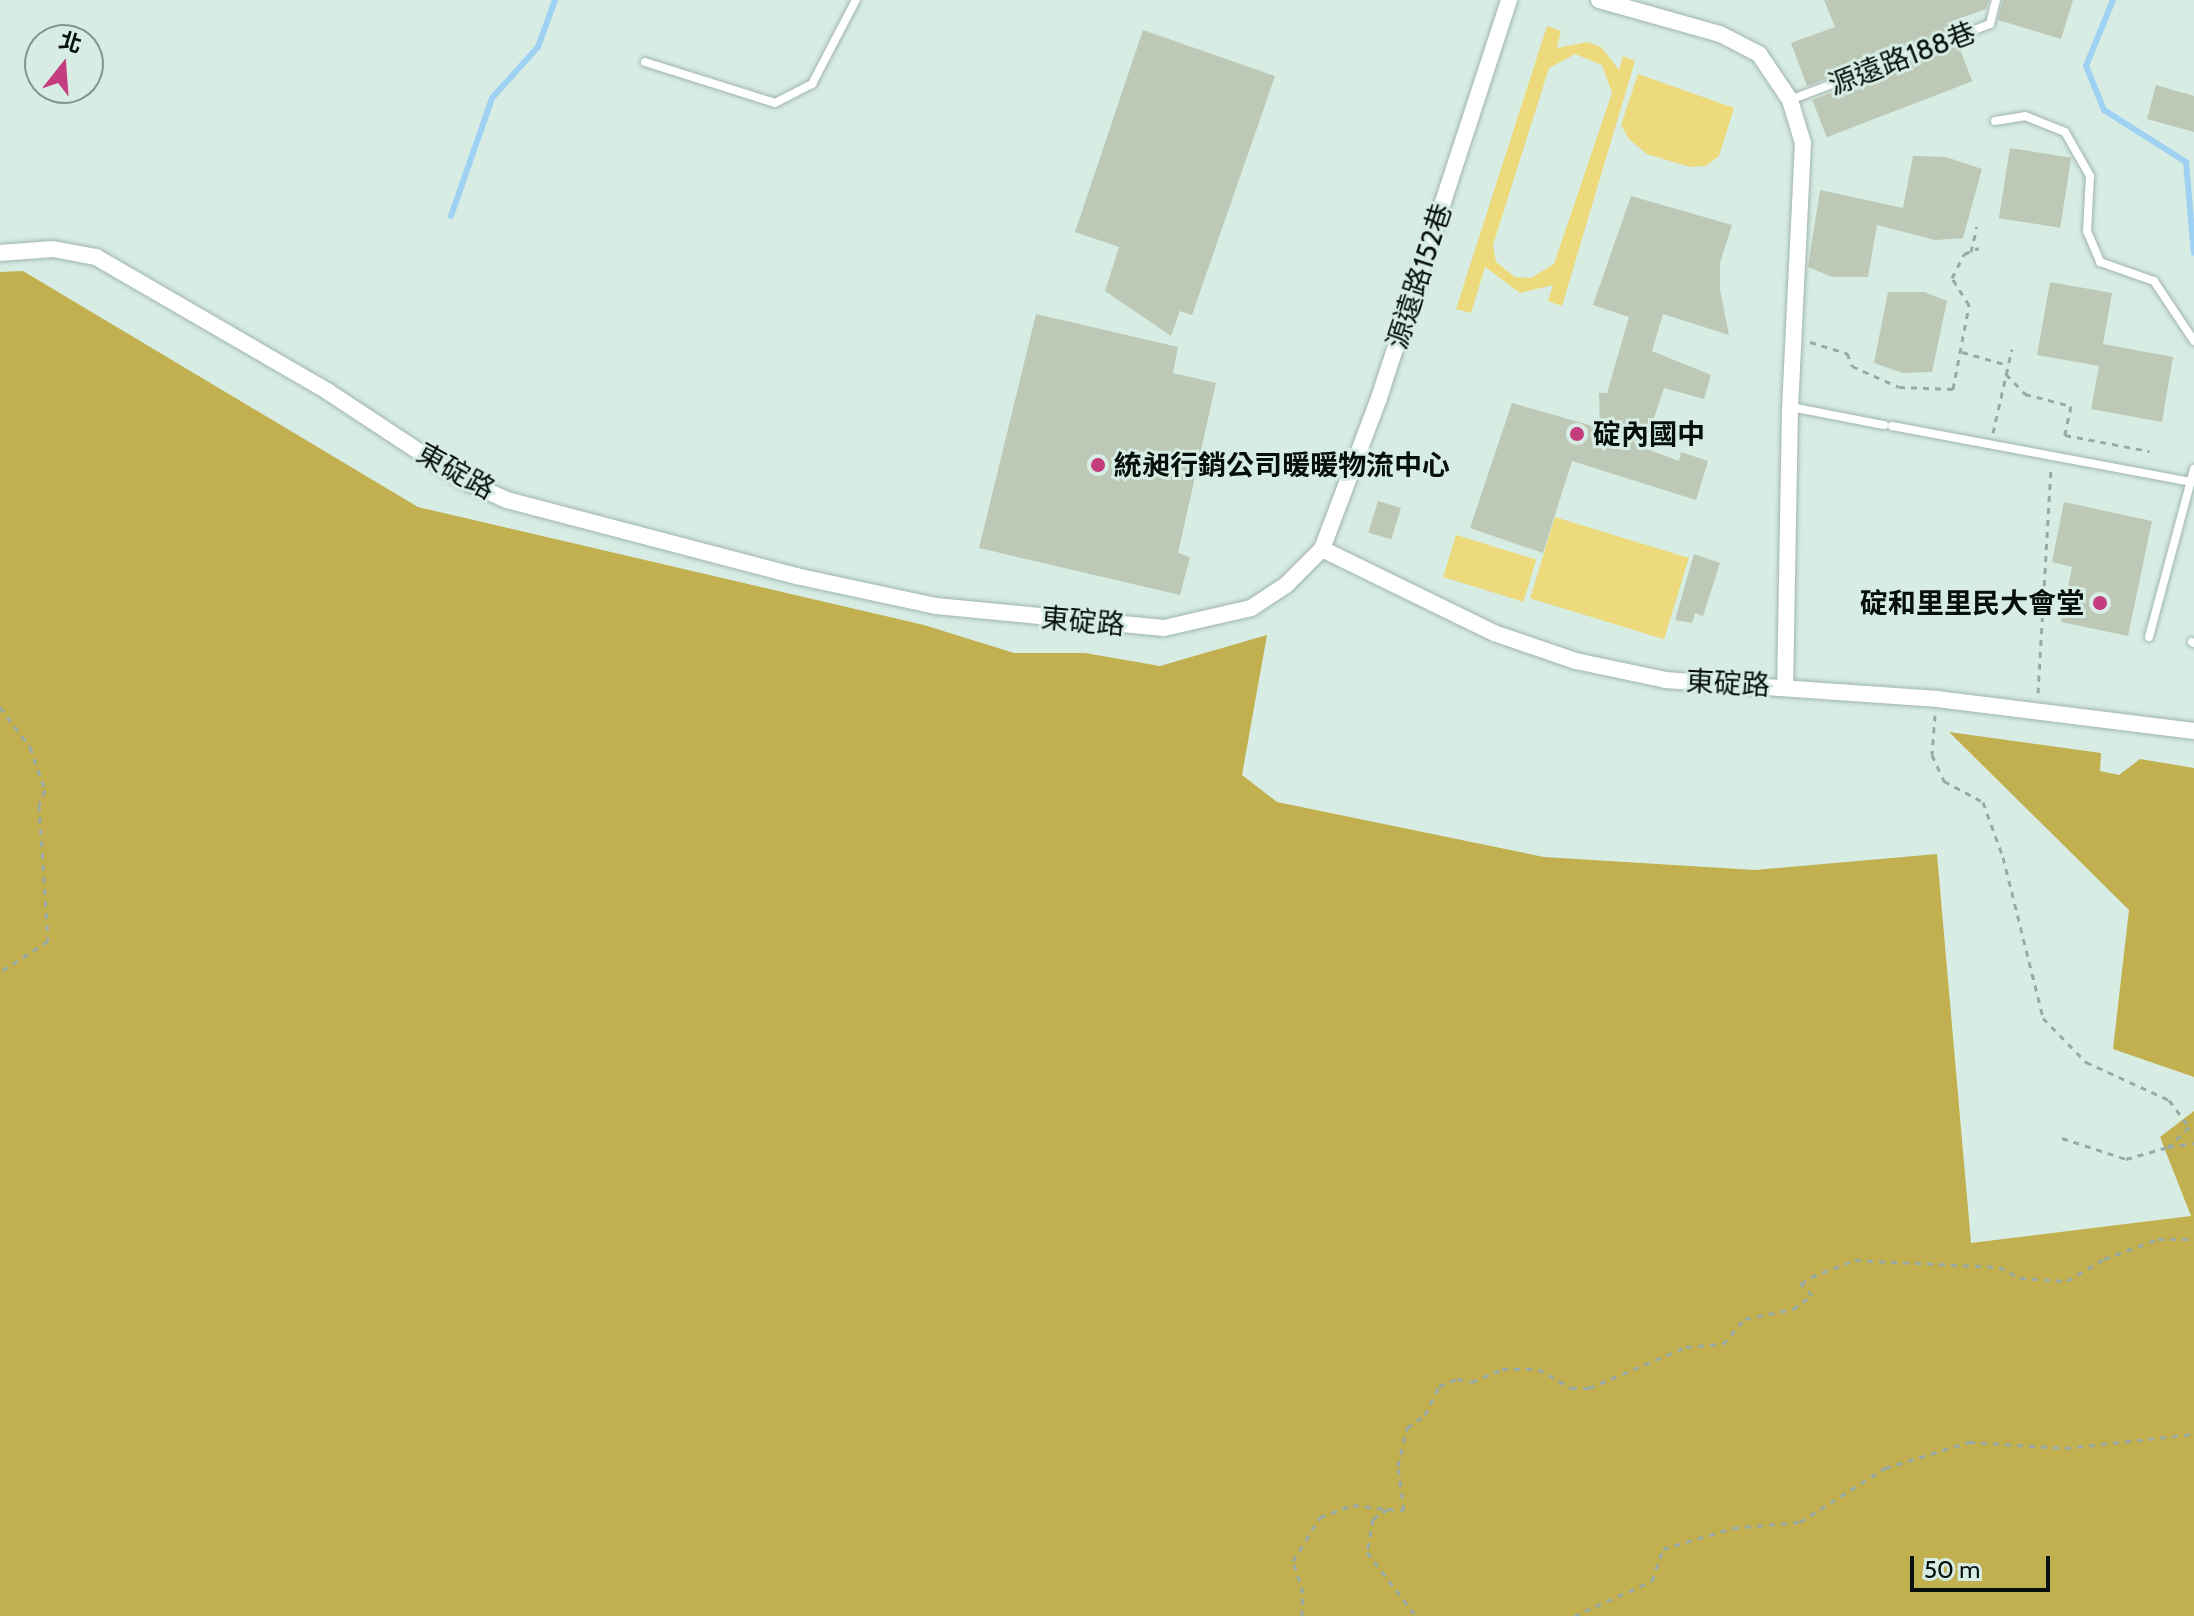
<!DOCTYPE html>
<html>
<head>
<meta charset="utf-8">
<style>
  body { margin:0 }
  #map { position:relative; width:2194px; height:1616px; overflow:hidden; background:#d7ede4; font-family:Cabin,"Noto Sans TC",sans-serif }
  div>[style] { position:absolute }
  [style*='--x'] { left:calc(var(--x)*1px); top:calc(var(--y)*1px); width:calc(var(--w)*1px); rotate:calc(var(--a)*1deg) }
  .green>* { inset:0; background:#ecda7d; transform-origin:0 0 }
  .forest>* { inset:0; background:#c2b050 }
  .stream>* { height:6px; margin:-3px; padding:0 3px; transform-origin:3px; border-radius:3px; background:#9fd1f3 }
  .building>* { inset:0; background:#bdc8b6; transform-origin:0 0 }
  .path>* { height:3px; margin-top:-1.5px; transform-origin:0; background:repeating-linear-gradient(90deg,#98aaa3 0 6px,transparent 0 12px) }
  .roads { filter:drop-shadow(0 0 2px #a0b5ac) drop-shadow(0 0 2px #a0b5ac) }
  .service>* { height:8px; margin:-4px; padding:0 4px; transform-origin:4px; border-radius:4px; background:#fff }
  .minor>* { height:16px; margin:-8px; padding:0 8px; transform-origin:8px; border-radius:8px; background:#fff }
  .dots>* { width:22px; height:22px; translate:-50% -50%; box-sizing:border-box; border:4px solid #d7ede4; border-radius:50% }
  span { translate:-50% -50%; white-space:nowrap; text-align:center; line-height:1.15; -webkit-text-stroke:6px #d7ede4; paint-order:stroke }
  .street-label { font-size:28px; color:#070f0c }
  .poi-label { font-size:28px; color:#070f0c; font-weight:700 }
  .left { translate:0 -50%; text-align:left }
  .right { translate:-100% -50%; text-align:right }
  .north { position:absolute; left:24px; top:24px; width:80px; height:80px; box-sizing:border-box; background:#d7ede4; border:2px solid #84948e; border-radius:50%; rotate:17deg; font-size:22px; font-weight:700; line-height:32px; text-align:center; color:#070f0c }
  .north::after { content:''; display:block; margin:auto; width:28px; height:36px; background:#c33d7f; clip-path:polygon(50% 0,100% 100%,50% 72%,0 100%) }
  .scale { position:absolute; left:1910px; top:1556px; width:140px; height:36px; box-sizing:border-box; border:4px solid #070f0c; border-top:0; padding-left:10px; font-size:24px; line-height:28px; white-space:nowrap; color:#070f0c; -webkit-text-stroke:6px #d7ede4; paint-order:stroke }
</style>
</head>
<body>
<div id="map">
  <div class="green">
    <div style="clip-path:polygon(evenodd,1547px 26px,1561px 31px,1557px 48px,1587px 42px,1601px 47px,1619px 70px,1623px 56px,1635px 61px,1562px 306px,1548px 301px,1553px 285px,1520px 293px,1485px 267px,1471px 313px,1456px 309px,1547px 26px,1575px 54px,1602px 65px,1612px 93px,1554px 264px,1531px 278px,1515px 277px,1496px 262px,1493px 245px,1549px 68px,1575px 54px)"></div>
    <div style="clip-path:polygon(1638px 74px,1734px 108px,1719px 156px,1706px 166px,1690px 167px,1647px 154px,1629px 139px,1621px 125px)"></div>
    <div style="left:1555px;top:517px;width:140px;height:85px;rotate:17deg"></div>
    <div style="left:1456px;top:535px;width:84px;height:44px;rotate:17deg"></div>
  </div>
  <div class="forest">
    <div style="clip-path:polygon(23px 271px,418px 507px,924px 625px,1014px 653px,1085px 653px,1160px 666px,1267px 635px,1242px 775px,1277px 802px,1544px 857px,1755px 870px,1937px 854px,1971px 1243px,2191px 1216px,2160px 1137px,2194px 1111px,2194px 1616px,0 1616px,0 272px)"></div>
    <div style="clip-path:polygon(1949px 732px,2101px 753px,2100px 771px,2119px 775px,2140px 759px,2194px 768px,2194px 1077px,2113px 1049px,2129px 910px)"></div>
  </div>
  <div class="stream">
    <div style="--x:2113;--y:0;--w:71;--a:112.2"></div>
    <div style="--x:2086;--y:66;--w:48;--a:67.8"></div>
    <div style="--x:2104;--y:110;--w:97;--a:32.4"></div>
    <div style="--x:2186;--y:162;--w:91;--a:85"></div>
    <div style="--x:451;--y:216;--w:125;--a:-70.8"></div>
    <div style="--x:492;--y:98;--w:69;--a:-48"></div>
    <div style="--x:538;--y:47;--w:50;--a:-70.1"></div>
  </div>
  <div class="building">
    <div style="clip-path:polygon(1824px 0,1989px 0,1986px 9px,1950px 22px,1953px 30px,1807px 86px,1791px 43px,1835px 27px)"></div>
    <div style="clip-path:polygon(2003px 0,2073px 0,2061px 39px,1998px 20px)"></div>
    <div style="clip-path:polygon(1143px 30px,1275px 76px,1192px 315px,1180px 311px,1171px 336px,1105px 291px,1119px 247px,1075px 232px)"></div>
    <div style="left:1958px;top:44px;width:40px;height:156px;rotate:69deg"></div>
    <div style="clip-path:polygon(2156px 85px,2194px 96px,2194px 132px,2147px 119px)"></div>
    <div style="left:2010px;top:148px;width:62px;height:71px;rotate:9deg"></div>
    <div style="clip-path:polygon(1913px 156px,1946px 157px,1982px 169px,1963px 238px,1935px 240px,1877px 225px,1868px 277px,1832px 277px,1808px 267px,1820px 190px,1903px 208px)"></div>
    <div style="clip-path:polygon(1631px 196px,1732px 225px,1720px 263px,1720px 290px,1729px 335px,1663px 314px,1652px 351px,1711px 375px,1704px 399px,1664px 388px,1644px 448px,1679px 461px,1681px 452px,1708px 461px,1696px 500px,1572px 461px,1543px 553px,1470px 528px,1512px 403px,1600px 428px,1599px 393px,1607px 393px,1629px 317px,1593px 305px)"></div>
    <div style="clip-path:polygon(2050px 282px,2112px 293px,2103px 344px,2173px 357px,2162px 422px,2091px 409px,2099px 366px,2037px 355px)"></div>
    <div style="clip-path:polygon(1888px 292px,1924px 292px,1947px 301px,1932px 372px,1903px 373px,1874px 363px)"></div>
    <div style="clip-path:polygon(1036px 314px,1178px 347px,1173px 373px,1216px 383px,1178px 553px,1190px 557px,1180px 595px,979px 548px)"></div>
    <div style="left:1378px;top:501px;width:24px;height:33px;rotate:17deg"></div>
    <div style="clip-path:polygon(2064px 502px,2152px 521px,2128px 636px,2061px 622px,2072px 567px,2052px 562px)"></div>
    <div style="clip-path:polygon(1694px 554px,1720px 563px,1703px 616px,1695px 613px,1692px 623px,1675px 620px)"></div>
  </div>
  <div class="path">
    <div style="--x:1971;--y:252;--w:26;--a:-77"></div>
    <div style="--x:1810;--y:342;--w:39;--a:17"></div>
    <div style="--x:1847;--y:353;--w:14;--a:69"></div>
    <div style="--x:1852;--y:366;--w:51;--a:24.1"></div>
    <div style="--x:1899;--y:387;--w:54;--a:2.1"></div>
    <div style="--x:1953;--y:389;--w:86;--a:-79.2"></div>
    <div style="--x:1969;--y:305;--w:32;--a:-122"></div>
    <div style="--x:1952;--y:278;--w:27;--a:-63"></div>
    <div style="--x:1964;--y:254;--w:16;--a:-22"></div>
    <div style="--x:1962;--y:352;--w:48;--a:15.8"></div>
    <div style="--x:2006;--y:374;--w:28;--a:46"></div>
    <div style="--x:2025;--y:394;--w:48;--a:14.6"></div>
    <div style="--x:2071;--y:406;--w:30;--a:102"></div>
    <div style="--x:2065;--y:435;--w:86;--a:10.8"></div>
    <div style="--x:1993;--y:433;--w:86;--a:-77.3"></div>
    <div style="--x:2038;--y:693;--w:224;--a:-86.7"></div>
    <div style="--x:0;--y:707;--w:50;--a:53.1"></div>
    <div style="--x:30;--y:747;--w:46;--a:70.8"></div>
    <div style="--x:45;--y:790;--w:16;--a:112"></div>
    <div style="--x:39;--y:805;--w:136;--a:86.2"></div>
    <div style="--x:48;--y:941;--w:57;--a:147.1"></div>
    <div style="--x:1935;--y:715;--w:40;--a:94.3"></div>
    <div style="--x:1932;--y:755;--w:29;--a:65"></div>
    <div style="--x:1944;--y:781;--w:44;--a:28.3"></div>
    <div style="--x:1983;--y:802;--w:59;--a:70"></div>
    <div style="--x:2003;--y:857;--w:166;--a:76"></div>
    <div style="--x:2043;--y:1018;--w:62;--a:45.7"></div>
    <div style="--x:2086;--y:1062;--w:91;--a:24.6"></div>
    <div style="--x:2169;--y:1100;--w:34;--a:53"></div>
    <div style="--x:2189;--y:1127;--w:29;--a:136"></div>
    <div style="--x:2168;--y:1147;--w:26;--a:-9"></div>
    <div style="--x:2062;--y:1138;--w:67;--a:18.2"></div>
    <div style="--x:2126;--y:1159;--w:44;--a:-15.9"></div>
    <div style="--x:1388;--y:1509;--w:16;--a:4"></div>
    <div style="--x:1404;--y:1510;--w:44;--a:-97.8"></div>
    <div style="--x:1398;--y:1466;--w:39;--a:-77"></div>
    <div style="--x:1407;--y:1428;--w:22;--a:-36"></div>
    <div style="--x:1425;--y:1415;--w:32;--a:-64"></div>
    <div style="--x:1439;--y:1386;--w:19;--a:-21"></div>
    <div style="--x:1457;--y:1379;--w:15;--a:11"></div>
    <div style="--x:1472;--y:1382;--w:33;--a:-23"></div>
    <div style="--x:1502;--y:1369;--w:36;--a:0"></div>
    <div style="--x:1538;--y:1369;--w:38;--a:30"></div>
    <div style="--x:1571;--y:1388;--w:18;--a:0"></div>
    <div style="--x:1589;--y:1388;--w:105;--a:-22.9"></div>
    <div style="--x:1686;--y:1347;--w:37;--a:-5"></div>
    <div style="--x:1723;--y:1344;--w:33;--a:-49"></div>
    <div style="--x:1745;--y:1319;--w:49;--a:-11.8"></div>
    <div style="--x:1793;--y:1309;--w:24;--a:-36"></div>
    <div style="--x:1812;--y:1295;--w:16;--a:-135"></div>
    <div style="--x:1801;--y:1284;--w:12;--a:-35"></div>
    <div style="--x:1811;--y:1277;--w:47;--a:-21.1"></div>
    <div style="--x:1855;--y:1260;--w:144;--a:2.8"></div>
    <div style="--x:1999;--y:1267;--w:24;--a:28"></div>
    <div style="--x:2020;--y:1278;--w:47;--a:3.7"></div>
    <div style="--x:2067;--y:1281;--w:43;--a:-30.7"></div>
    <div style="--x:2104;--y:1259;--w:58;--a:-20.3"></div>
    <div style="--x:2158;--y:1239;--w:36;--a:0"></div>
    <div style="--x:1302;--y:1616;--w:23;--a:-88"></div>
    <div style="--x:1303;--y:1593;--w:34;--a:-107"></div>
    <div style="--x:1293;--y:1561;--w:52;--a:-58.5"></div>
    <div style="--x:1320;--y:1517;--w:35;--a:-20"></div>
    <div style="--x:1353;--y:1505;--w:35;--a:7"></div>
    <div style="--x:1388;--y:1509;--w:18;--a:146"></div>
    <div style="--x:1373;--y:1519;--w:34;--a:100"></div>
    <div style="--x:1367;--y:1552;--w:81;--a:52.6"></div>
    <div style="--x:1574;--y:1616;--w:85;--a:-24.2"></div>
    <div style="--x:1652;--y:1581;--w:34;--a:-71"></div>
    <div style="--x:1663;--y:1549;--w:73;--a:-16.7"></div>
    <div style="--x:1733;--y:1528;--w:67;--a:-5.1"></div>
    <div style="--x:1800;--y:1522;--w:101;--a:-32.4"></div>
    <div style="--x:1885;--y:1468;--w:88;--a:-17.2"></div>
    <div style="--x:1969;--y:1442;--w:96;--a:3.6"></div>
    <div style="--x:2065;--y:1448;--w:130;--a:-6.2"></div>
  </div>
  <div class="roads">
    <div class="service">
      <div style="--x:645;--y:62;--w:136;--a:17.5"></div>
      <div style="--x:775;--y:103;--w:42;--a:-27.2"></div>
      <div style="--x:812;--y:84;--w:95;--a:-62.4"></div>
      <div style="--x:1790;--y:100;--w:214;--a:-20.8"></div>
      <div style="--x:1990;--y:24;--w:25;--a:-76"></div>
      <div style="--x:1995;--y:121;--w:30;--a:-9"></div>
      <div style="--x:2025;--y:116;--w:43;--a:21.8"></div>
      <div style="--x:2065;--y:132;--w:51;--a:60.4"></div>
      <div style="--x:2090;--y:176;--w:55;--a:93.1"></div>
      <div style="--x:2087;--y:231;--w:34;--a:67"></div>
      <div style="--x:2100;--y:262;--w:57;--a:19.4"></div>
      <div style="--x:2154;--y:281;--w:72;--a:56.3"></div>
      <div style="--x:1791;--y:407;--w:95;--a:11"></div>
      <div style="--x:1892;--y:426;--w:304;--a:10.6"></div>
      <div style="--x:2149;--y:637;--w:174;--a:-75"></div>
      <div style="--x:2192;--y:642;--w:2;--a:27"></div>
    </div>
    <div class="minor">
      <div style="--x:1599;--y:0;--w:126;--a:15.7"></div>
      <div style="--x:1720;--y:34;--w:44;--a:27.1"></div>
      <div style="--x:1759;--y:54;--w:55;--a:56"></div>
      <div style="--x:1790;--y:100;--w:45;--a:73.2"></div>
      <div style="--x:1803;--y:143;--w:264;--a:92.8"></div>
      <div style="--x:1790;--y:407;--w:279;--a:91"></div>
      <div style="--x:0;--y:253;--w:53;--a:-4.3"></div>
      <div style="--x:53;--y:249;--w:44;--a:10.5"></div>
      <div style="--x:96;--y:257;--w:267;--a:30.1"></div>
      <div style="--x:327;--y:391;--w:162;--a:33.4"></div>
      <div style="--x:462;--y:480;--w:49;--a:24"></div>
      <div style="--x:507;--y:500;--w:299;--a:14.7"></div>
      <div style="--x:796;--y:576;--w:143;--a:12.1"></div>
      <div style="--x:936;--y:606;--w:229;--a:5.5"></div>
      <div style="--x:1164;--y:628;--w:89;--a:-12.9"></div>
      <div style="--x:1251;--y:608;--w:42;--a:-33.3"></div>
      <div style="--x:1286;--y:585;--w:51;--a:-45"></div>
      <div style="--x:1322;--y:549;--w:161;--a:-69.3"></div>
      <div style="--x:1379;--y:398;--w:419;--a:-71.9"></div>
      <div style="--x:1322;--y:549;--w:191;--a:26"></div>
      <div style="--x:1494;--y:633;--w:87;--a:18.9"></div>
      <div style="--x:1576;--y:661;--w:92;--a:11.9"></div>
      <div style="--x:1666;--y:680;--w:272;--a:4"></div>
      <div style="--x:1937;--y:699;--w:259;--a:7.1"></div>
    </div>
  </div>
  <div class="dots">
    <div style="left:1577px;top:434px;background:#c33d7f"></div>
    <div style="left:1098px;top:465px;background:#c33d7f"></div>
    <div style="left:2100px;top:603px;background:#c33d7f"></div>
  </div>
  <div class="street-label">
    <span style="left:1902px;top:58px;rotate:-21deg">源遠路188巷</span>
    <span style="left:1419px;top:276px;rotate:-72deg">源遠路152巷</span>
    <span style="left:456px;top:471px;rotate:29deg">東碇路</span>
    <span style="left:1083px;top:621px;rotate:5deg">東碇路</span>
    <span style="left:1728px;top:683px;rotate:3deg">東碇路</span>
  </div>
  <div class="poi-label">
    <span class="left" style="left:1593px;top:434px">碇內國中</span>
    <span class="left" style="left:1114px;top:465px">統昶行銷公司暖暖物流中心</span>
    <span class="right" style="left:2084px;top:603px">碇和里里民大會堂</span>
  </div>
  <div class="north">北</div>
  <div class="scale">50 m</div>
</div>
</body>
</html>
